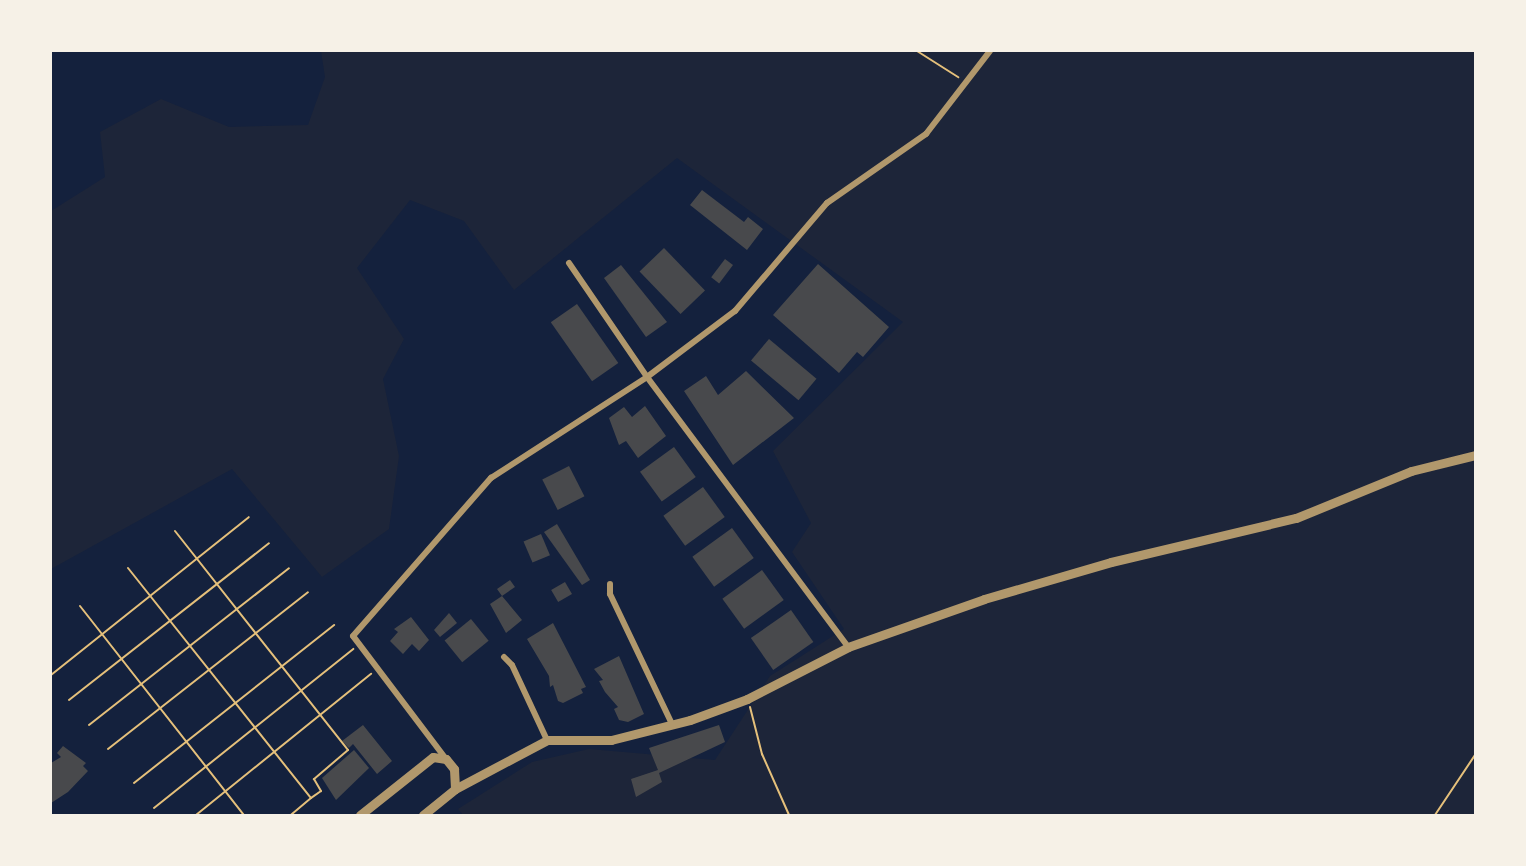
<!DOCTYPE html>
<html>
<head>
<meta charset="utf-8">
<style>
  body { margin:0 }
  #map { position:relative; width:1526px; height:866px; overflow:hidden; background:#14213d; font-family:"Space Grotesk",sans-serif }
  div>[style] { position:absolute }
  [style*='--x'] { left:calc(var(--x)*1px); top:calc(var(--y)*1px); width:calc(var(--w)*1px); rotate:calc(var(--a)*1deg) }
  .green>* { inset:0; background:#1d2539 }
  .building>* { inset:0; background:#48494c; transform-origin:0 0 }
  .path>* { height:2px; margin:-1px; padding:0 1px; transform-origin:1px; border-radius:1px; background:#e5c07b }
  .minor>* { height:6px; margin:-3px; padding:0 3px; transform-origin:3px; border-radius:3px; background:#b1986c }
  .tertiary>* { height:9px; margin:-4.5px; padding:0 4.5px; transform-origin:4.5px; border-radius:4.5px; background:#b1986c }
  span { translate:-50% -50%; white-space:nowrap; text-align:center; line-height:1.15; -webkit-text-stroke:4.5px #f6f1e7; paint-order:stroke }
  .frame { position:absolute; inset:0; border:52px solid #f6f1e7; pointer-events:none }
</style>
</head>
<body>
<div id="map">
  <div class="green">
    <div style="clip-path:polygon(321px 51px,1475px 51px,1475px 815px,463px 815px,458px 809px,532px 762px,589px 749px,715px 760px,770px 676px,844px 629px,792px 552px,811px 523px,773px 451px,903px 322px,677px 158px,514px 290px,464px 221px,410px 200px,357px 268px,404px 339px,383px 379px,399px 456px,389px 529px,322px 577px,232px 469px,51px 569px,51px 211px,105px 177px,100px 132px,161px 99px,229px 127px,308px 125px,325px 77px)"></div>
  </div>
  <div class="building">
    <div style="clip-path:polygon(702px 190px,744px 222px,748px 217px,763px 229px,747px 250px,690px 205px)"></div>
    <div style="left:664px;top:248px;width:59px;height:34px;rotate:46deg"></div>
    <div style="left:725px;top:259px;width:10px;height:23px;rotate:37deg"></div>
    <div style="clip-path:polygon(818px 264px,889px 327px,863px 357px,857px 352px,839px 373px,773px 315px)"></div>
    <div style="clip-path:polygon(621px 265px,667px 322px,646px 337px,604px 278px)"></div>
    <div style="left:577px;top:304px;width:72px;height:32px;rotate:55deg"></div>
    <div style="left:769px;top:339px;width:62px;height:28px;rotate:40deg"></div>
    <div style="clip-path:polygon(746px 371px,794px 418px,733px 465px,684px 391px,706px 376px,718px 395px)"></div>
    <div style="clip-path:polygon(645px 406px,666px 436px,638px 458px,626px 441px,619px 445px,609px 418px,624px 407px,632px 417px)"></div>
    <div style="left:674px;top:447px;width:37px;height:42px;rotate:54deg"></div>
    <div style="left:569px;top:466px;width:34px;height:30px;rotate:63deg"></div>
    <div style="left:703px;top:487px;width:37px;height:49px;rotate:54deg"></div>
    <div style="clip-path:polygon(557px 524px,590px 580px,582px 585px,544px 532px)"></div>
    <div style="left:732px;top:528px;width:37px;height:49px;rotate:54deg"></div>
    <div style="left:541px;top:534px;width:23px;height:19px;rotate:67deg"></div>
    <div style="left:762px;top:570px;width:37px;height:49px;rotate:54deg"></div>
    <div style="clip-path:polygon(510px 580px,515px 587px,502px 596px,522px 620px,506px 633px,490px 604px,502px 596px,497px 589px)"></div>
    <div style="left:565px;top:582px;width:14px;height:16px;rotate:60deg"></div>
    <div style="left:791px;top:610px;width:39px;height:49px;rotate:55deg"></div>
    <div style="clip-path:polygon(449px 613px,457px 623px,440px 637px,434px 630px)"></div>
    <div style="clip-path:polygon(411px 617px,429px 640px,419px 651px,412px 644px,403px 654px,390px 641px,398px 632px,394px 629px)"></div>
    <div style="left:471px;top:619px;width:28px;height:34px;rotate:51deg"></div>
    <div style="clip-path:polygon(553px 623px,586px 687px,581px 689px,583px 693px,563px 703px,558px 701px,553px 685px,550px 687px,549px 676px,527px 639px)"></div>
    <div style="clip-path:polygon(619px 656px,644px 714px,628px 722px,619px 720px,614px 709px,618px 707px,605px 692px,599px 681px,603px 680px,594px 669px)"></div>
    <div style="clip-path:polygon(363px 725px,392px 761px,377px 774px,353px 744px,349px 748px,342px 741px)"></div>
    <div style="clip-path:polygon(719px 725px,725px 742px,659px 773px,662px 782px,636px 797px,631px 779px,658px 770px,649px 748px)"></div>
    <div style="clip-path:polygon(63px 746px,86px 763px,83px 766px,88px 771px,68px 792px,51px 803px,51px 763px,61px 757px,57px 753px)"></div>
    <div style="clip-path:polygon(354px 750px,369px 768px,336px 800px,322px 778px)"></div>
  </div>
  <div class="path">
    <div style="--x:917;--y:51;--w:49;--a:32.4"></div>
    <div style="--x:175;--y:531;--w:279;--a:51.7"></div>
    <div style="--x:348;--y:750;--w:45;--a:139.5"></div>
    <div style="--x:314;--y:779;--w:14;--a:60"></div>
    <div style="--x:321;--y:791;--w:12;--a:145"></div>
    <div style="--x:128;--y:568;--w:294;--a:51.5"></div>
    <div style="--x:311;--y:798;--w:26;--a:140"></div>
    <div style="--x:80;--y:606;--w:266;--a:51.9"></div>
    <div style="--x:51;--y:675;--w:253;--a:-38.6"></div>
    <div style="--x:69;--y:700;--w:254;--a:-38.1"></div>
    <div style="--x:750;--y:707;--w:49;--a:75.7"></div>
    <div style="--x:762;--y:754;--w:67;--a:66.1"></div>
    <div style="--x:89;--y:725;--w:254;--a:-38.1"></div>
    <div style="--x:108;--y:749;--w:254;--a:-38.1"></div>
    <div style="--x:134;--y:783;--w:255;--a:-38.3"></div>
    <div style="--x:154;--y:808;--w:255;--a:-38.6"></div>
    <div style="--x:196;--y:815;--w:225;--a:-38.9"></div>
    <div style="--x:1435;--y:815;--w:72;--a:-56.3"></div>
  </div>
  <div class="minor">
    <div style="--x:569;--y:263;--w:138;--a:55.6"></div>
    <div style="--x:647;--y:377;--w:337;--a:53.3"></div>
    <div style="--x:610;--y:584;--w:10;--a:90"></div>
    <div style="--x:610;--y:594;--w:144;--a:64.5"></div>
    <div style="--x:504;--y:657;--w:11;--a:45"></div>
    <div style="--x:512;--y:665;--w:83;--a:65"></div>
    <div style="--x:446;--y:759;--w:154;--a:-127.1"></div>
    <div style="--x:353;--y:636;--w:210;--a:-48.9"></div>
    <div style="--x:491;--y:478;--w:186;--a:-32.9"></div>
    <div style="--x:647;--y:377;--w:110;--a:-36.9"></div>
    <div style="--x:735;--y:311;--w:142;--a:-49.6"></div>
    <div style="--x:827;--y:203;--w:121;--a:-34.9"></div>
    <div style="--x:926;--y:134;--w:105;--a:-52.4"></div>
  </div>
  <div class="tertiary">
    <div style="--x:360;--y:815;--w:93;--a:-38.5"></div>
    <div style="--x:433;--y:757;--w:13;--a:9"></div>
    <div style="--x:446;--y:759;--w:13;--a:51"></div>
    <div style="--x:454;--y:769;--w:20;--a:87"></div>
    <div style="--x:423;--y:815;--w:41;--a:-39.1"></div>
    <div style="--x:455;--y:789;--w:104;--a:-28"></div>
    <div style="--x:547;--y:740;--w:64;--a:0"></div>
    <div style="--x:611;--y:740;--w:81;--a:-14.2"></div>
    <div style="--x:690;--y:720;--w:61;--a:-20.2"></div>
    <div style="--x:747;--y:699;--w:114;--a:-27.2"></div>
    <div style="--x:848;--y:647;--w:144;--a:-19.4"></div>
    <div style="--x:984;--y:599;--w:132;--a:-16.2"></div>
    <div style="--x:1111;--y:562;--w:190;--a:-13.4"></div>
    <div style="--x:1296;--y:518;--w:124;--a:-22.2"></div>
    <div style="--x:1411;--y:471;--w:66;--a:-14"></div>
  </div>
  <div class="frame"></div>
</div>
</body>
</html>
